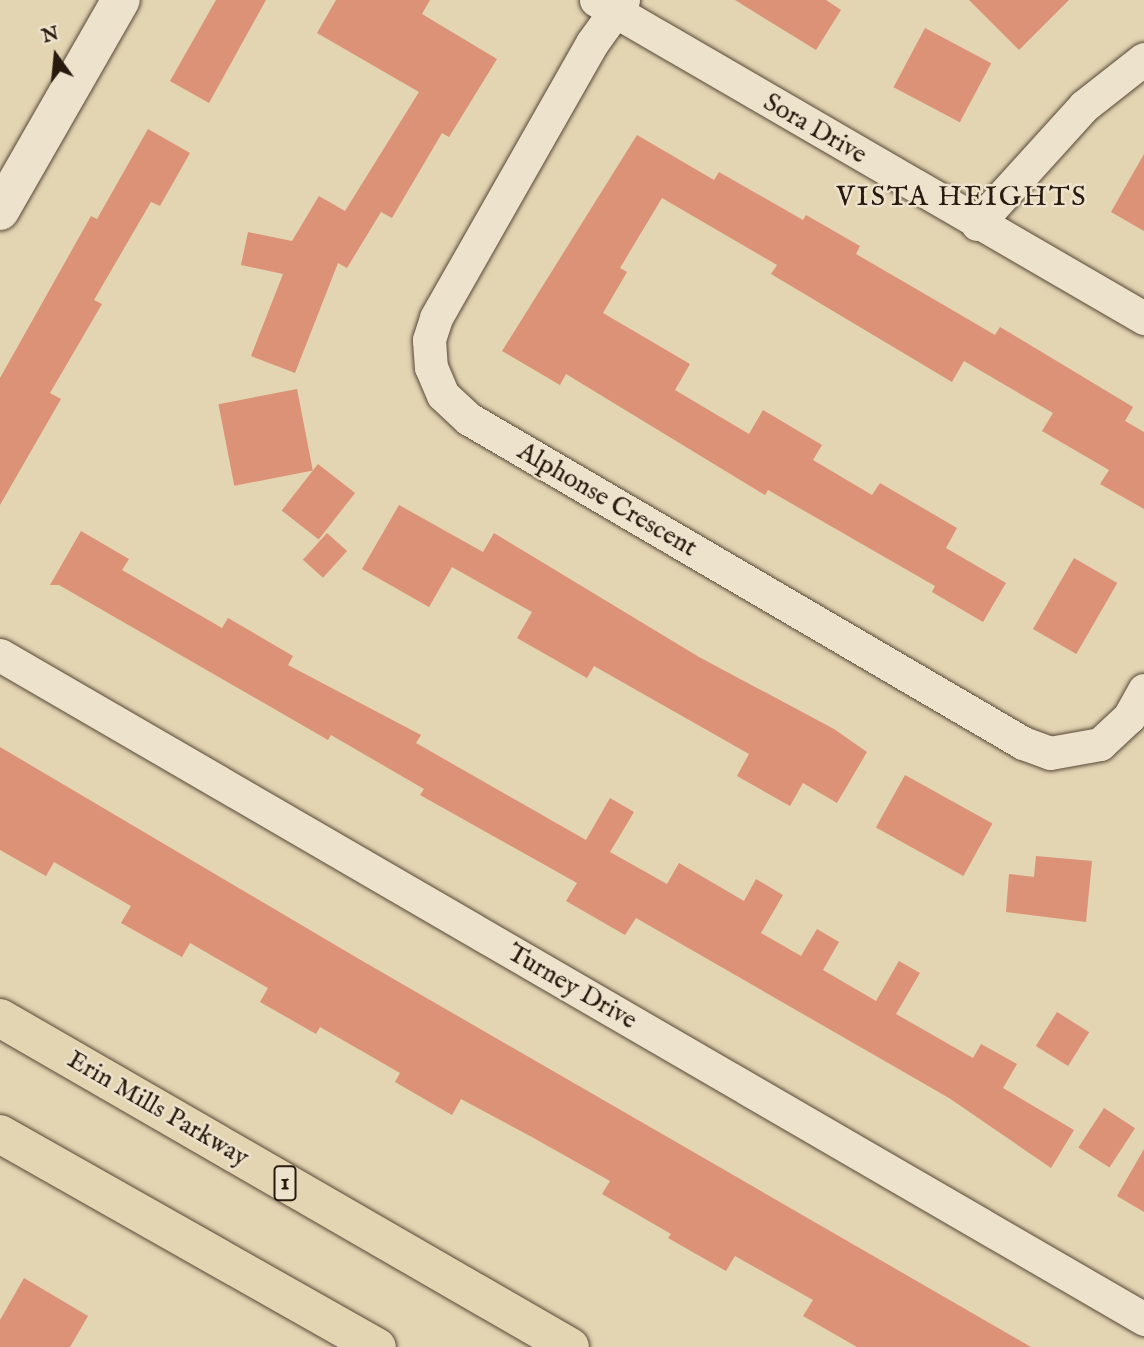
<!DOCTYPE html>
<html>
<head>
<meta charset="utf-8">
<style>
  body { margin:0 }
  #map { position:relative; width:1144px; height:1347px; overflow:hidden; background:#e3d4b2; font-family:"IM FELL English",serif }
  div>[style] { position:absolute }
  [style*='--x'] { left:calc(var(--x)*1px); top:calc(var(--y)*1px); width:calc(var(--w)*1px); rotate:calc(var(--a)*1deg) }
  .building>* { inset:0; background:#dc9277; transform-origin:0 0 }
  .roads { filter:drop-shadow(0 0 2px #574837) drop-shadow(0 0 2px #574837) }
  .street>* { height:33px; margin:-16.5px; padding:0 16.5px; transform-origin:16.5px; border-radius:16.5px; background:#ede3cd }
  .secondary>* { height:38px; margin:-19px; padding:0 19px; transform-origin:19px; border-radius:19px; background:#ede3cd }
  .primary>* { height:38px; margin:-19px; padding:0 19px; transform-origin:19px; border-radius:19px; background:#e3d4b2 }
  span { translate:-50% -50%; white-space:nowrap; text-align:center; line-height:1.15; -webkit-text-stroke:5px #ede3cd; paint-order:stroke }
  .shield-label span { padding:2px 5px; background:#ede3cd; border:2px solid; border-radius:5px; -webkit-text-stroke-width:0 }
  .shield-label { font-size:24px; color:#281a0e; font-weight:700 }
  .street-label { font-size:26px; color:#281a0e }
  .neighbourhood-label { font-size:28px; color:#281a0e; letter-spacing:2px }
  .north { position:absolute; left:21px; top:21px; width:70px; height:70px; -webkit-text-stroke:5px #ede3cd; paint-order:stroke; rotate:345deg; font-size:19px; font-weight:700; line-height:28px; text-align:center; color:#281a0e }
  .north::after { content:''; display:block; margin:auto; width:24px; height:32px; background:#281a0e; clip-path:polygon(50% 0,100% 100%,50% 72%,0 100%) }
</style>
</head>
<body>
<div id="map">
  <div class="building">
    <div style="clip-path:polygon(216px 0,266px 0,209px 103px,170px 81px)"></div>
    <div style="clip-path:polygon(336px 0,430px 0,422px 14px,497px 59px,449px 137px,442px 133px,392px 218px,381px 212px,347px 268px,338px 263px,295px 373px,251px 356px,283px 274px,241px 265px,248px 232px,292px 241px,319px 196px,345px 211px,419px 92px,317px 33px)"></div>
    <div style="clip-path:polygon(735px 0,826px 0,841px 10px,816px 50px)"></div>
    <div style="clip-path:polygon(969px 0,1069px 0,1019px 50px)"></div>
    <div style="left:925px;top:28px;width:75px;height:67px;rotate:28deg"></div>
    <div style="clip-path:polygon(148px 129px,190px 153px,160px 206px,151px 202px,94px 300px,102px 304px,50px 393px,61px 399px,0 505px,0 378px,91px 216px,97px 219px)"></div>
    <div style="clip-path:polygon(637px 135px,714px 180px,719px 172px,803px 220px,806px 215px,860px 246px,856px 254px,942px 304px,995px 335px,1000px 327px,1133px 407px,1125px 421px,1144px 432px,1144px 509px,1100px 484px,1109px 470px,1042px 431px,1053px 413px,964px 361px,952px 382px,771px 274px,777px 265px,662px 198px,620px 268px,627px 272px,603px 313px,690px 364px,675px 390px,749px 434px,763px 410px,822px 445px,813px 460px,872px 495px,880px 483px,957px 528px,946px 548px,1006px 583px,983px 622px,932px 592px,935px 586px,768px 490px,765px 495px,566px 374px,560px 385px,502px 351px)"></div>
    <div style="clip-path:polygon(1144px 154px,1144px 231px,1111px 212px)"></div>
    <div style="left:297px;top:389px;width:83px;height:80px;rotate:79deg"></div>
    <div style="left:318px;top:464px;width:47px;height:59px;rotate:38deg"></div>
    <div style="clip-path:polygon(399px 505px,483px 552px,494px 533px,699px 657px,834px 729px,867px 752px,837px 803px,803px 783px,790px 806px,737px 776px,749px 754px,594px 666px,587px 678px,517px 638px,532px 612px,452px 567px,429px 607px,362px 569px)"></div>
    <div style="clip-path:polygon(81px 531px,129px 559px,122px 570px,222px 628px,228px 618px,293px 656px,288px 665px,421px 735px,416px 743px,586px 840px,610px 798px,634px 812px,610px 852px,667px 884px,679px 863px,744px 901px,756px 879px,783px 895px,761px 933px,801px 956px,817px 929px,839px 942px,823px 970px,876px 1001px,899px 961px,920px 973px,896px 1014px,973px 1058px,981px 1044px,1017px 1064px,1003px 1088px,1074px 1130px,1051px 1168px,949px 1098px,636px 918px,625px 935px,566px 901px,577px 883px,420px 795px,424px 789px,331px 735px,328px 740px,59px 585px,50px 585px)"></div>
    <div style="left:327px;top:533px;width:27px;height:36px;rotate:42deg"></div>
    <div style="left:1074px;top:558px;width:50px;height:82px;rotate:30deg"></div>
    <div style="clip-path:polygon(0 747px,359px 959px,1031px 1347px,857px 1347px,803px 1316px,813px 1300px,735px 1256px,726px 1271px,668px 1238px,671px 1234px,602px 1194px,610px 1181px,530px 1136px,461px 1099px,452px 1115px,395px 1082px,400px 1073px,320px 1027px,316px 1034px,260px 1002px,268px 988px,190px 943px,182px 957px,121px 923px,131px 906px,54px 862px,46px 876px,0 850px)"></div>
    <div style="left:905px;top:775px;width:100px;height:60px;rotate:29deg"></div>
    <div style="clip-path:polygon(1036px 856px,1092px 861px,1086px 922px,1006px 912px,1009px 874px,1034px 877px)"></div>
    <div style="left:1057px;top:1012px;width:38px;height:40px;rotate:32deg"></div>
    <div style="left:1104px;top:1108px;width:37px;height:47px;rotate:33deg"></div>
    <div style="clip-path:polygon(1144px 1149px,1144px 1212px,1117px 1196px)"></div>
    <div style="clip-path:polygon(24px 1278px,88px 1316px,70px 1347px,0 1347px,0 1320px)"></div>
  </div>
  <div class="roads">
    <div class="street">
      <div style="--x:596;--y:0;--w:634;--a:30.13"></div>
      <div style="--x:623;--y:0;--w:53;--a:125.8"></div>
      <div style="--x:592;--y:43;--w:316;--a:119.6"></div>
      <div style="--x:436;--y:318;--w:23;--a:108"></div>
      <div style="--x:429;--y:340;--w:27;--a:86"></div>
      <div style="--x:431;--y:367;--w:30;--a:67"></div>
      <div style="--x:443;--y:395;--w:35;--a:43"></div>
      <div style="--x:469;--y:419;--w:642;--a:30.32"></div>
      <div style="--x:1023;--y:743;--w:29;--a:20"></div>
      <div style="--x:1050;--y:753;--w:51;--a:-10.2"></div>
      <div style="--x:1100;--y:744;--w:40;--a:-43"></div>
      <div style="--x:1129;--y:717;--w:31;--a:-61"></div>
      <div style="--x:977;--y:224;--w:159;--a:-47.8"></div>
      <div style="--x:1084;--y:106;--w:76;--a:-38.1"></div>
      <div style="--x:0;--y:655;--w:1323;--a:30.13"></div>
    </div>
    <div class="secondary">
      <div style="--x:0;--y:211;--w:243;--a:-60.2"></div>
    </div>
    <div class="primary">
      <div style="--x:0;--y:1018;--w:658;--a:29.99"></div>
      <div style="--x:0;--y:1134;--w:433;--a:29.5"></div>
    </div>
  </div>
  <div class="shield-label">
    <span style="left:285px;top:1183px">1</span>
  </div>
  <div class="street-label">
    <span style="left:815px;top:129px;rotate:30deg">Sora Drive</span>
    <span style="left:607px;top:500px;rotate:30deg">Alphonse Crescent</span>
    <span style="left:572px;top:987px;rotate:30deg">Turney Drive</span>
    <span style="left:158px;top:1109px;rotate:30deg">Erin Mills Parkway</span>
  </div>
  <div class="neighbourhood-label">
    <span style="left:962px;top:198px">VISTA HEIGHTS</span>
  </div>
  <div class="north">N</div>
</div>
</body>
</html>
